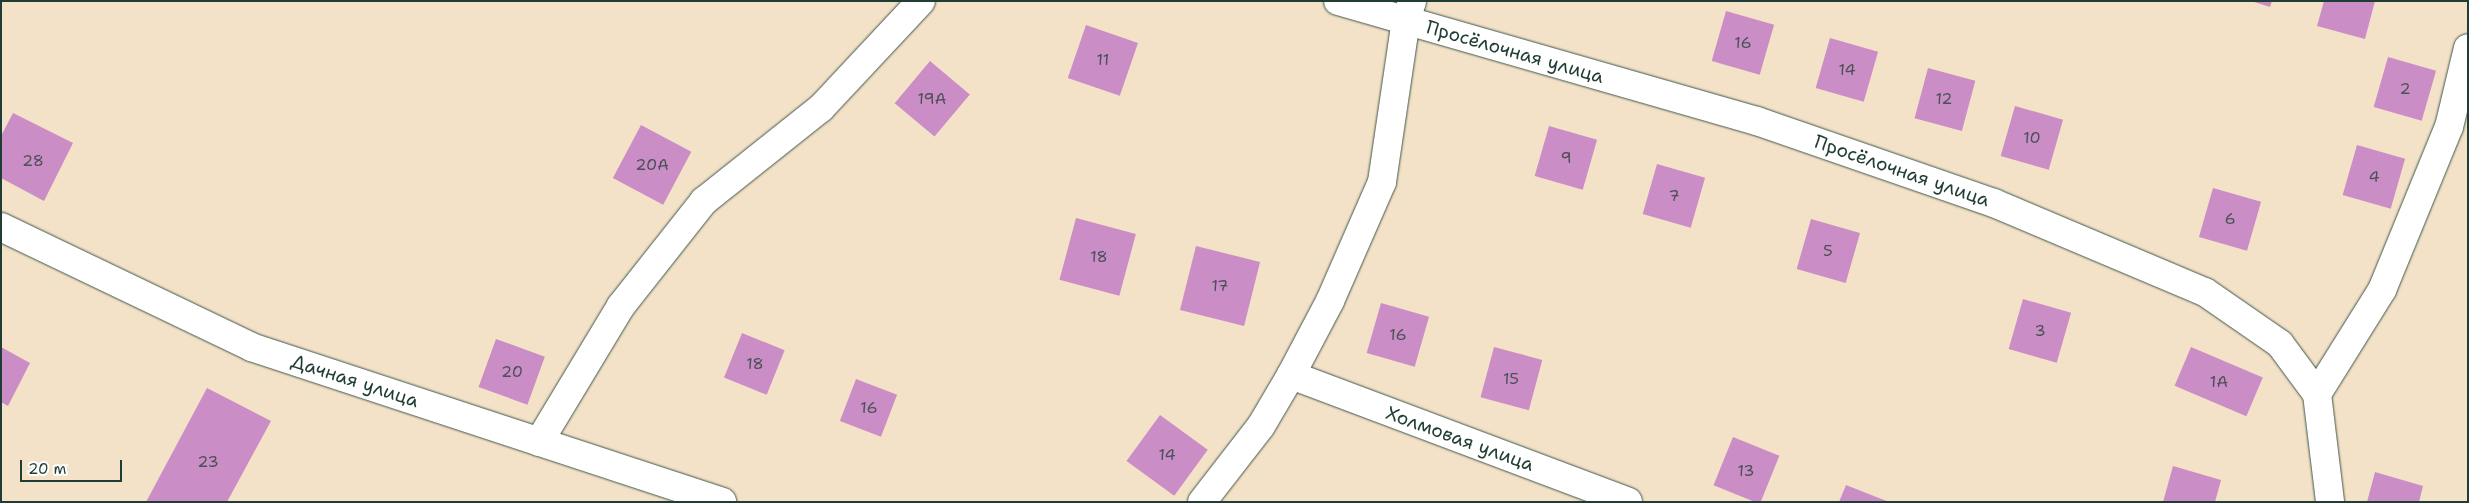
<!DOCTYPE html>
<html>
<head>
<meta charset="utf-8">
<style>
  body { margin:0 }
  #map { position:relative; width:2469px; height:503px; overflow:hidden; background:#f4e2c8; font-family:"Shantell Sans",sans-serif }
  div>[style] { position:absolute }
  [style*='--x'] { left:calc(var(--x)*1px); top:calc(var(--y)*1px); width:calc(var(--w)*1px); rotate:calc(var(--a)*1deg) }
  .building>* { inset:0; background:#cb8dc5; transform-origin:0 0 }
  .roads { filter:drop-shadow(0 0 1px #3f564a) drop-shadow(0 0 1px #3f564a) }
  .minor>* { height:28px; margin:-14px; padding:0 14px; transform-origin:14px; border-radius:14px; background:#fff }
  span { translate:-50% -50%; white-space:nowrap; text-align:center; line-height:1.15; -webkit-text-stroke:4px #fff; paint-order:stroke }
  .number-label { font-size:16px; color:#4a5158 }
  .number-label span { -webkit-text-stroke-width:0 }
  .street-label { font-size:19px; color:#1f3d34 }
  .frame { position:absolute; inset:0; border:2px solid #1f3d34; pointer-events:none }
  .scale { position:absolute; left:20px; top:460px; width:102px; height:22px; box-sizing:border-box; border:2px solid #1f3d34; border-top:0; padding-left:6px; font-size:15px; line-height:18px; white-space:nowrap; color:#1f3d34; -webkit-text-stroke:4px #fff; paint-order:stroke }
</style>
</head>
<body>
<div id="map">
  <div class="building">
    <div style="clip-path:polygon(2251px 1px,2272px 1px,2270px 7px)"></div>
    <div style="clip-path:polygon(2324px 1px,2375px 1px,2365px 39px,2317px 26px)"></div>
    <div style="left:1726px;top:11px;width:50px;height:52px;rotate:16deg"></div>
    <div style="left:1086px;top:25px;width:55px;height:56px;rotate:19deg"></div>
    <div style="left:1830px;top:38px;width:50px;height:52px;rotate:16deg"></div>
    <div style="left:2388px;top:57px;width:50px;height:52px;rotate:16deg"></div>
    <div style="left:930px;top:61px;width:52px;height:55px;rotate:40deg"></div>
    <div style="left:1928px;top:68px;width:49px;height:52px;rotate:15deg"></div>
    <div style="left:2015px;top:106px;width:50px;height:52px;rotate:16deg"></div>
    <div style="clip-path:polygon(13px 113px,73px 143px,44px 201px,1px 178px,1px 136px)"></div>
    <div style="left:641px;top:125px;width:57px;height:60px;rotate:28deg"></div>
    <div style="left:1549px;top:126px;width:50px;height:52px;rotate:16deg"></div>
    <div style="left:2357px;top:145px;width:50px;height:52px;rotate:16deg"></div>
    <div style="left:1657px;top:164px;width:50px;height:52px;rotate:16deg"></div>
    <div style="left:2213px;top:188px;width:50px;height:51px;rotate:16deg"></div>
    <div style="left:1076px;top:218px;width:62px;height:64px;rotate:15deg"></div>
    <div style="left:1811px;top:219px;width:51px;height:52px;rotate:16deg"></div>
    <div style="left:1196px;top:246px;width:66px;height:66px;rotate:14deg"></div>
    <div style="left:2023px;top:299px;width:50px;height:52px;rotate:16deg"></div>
    <div style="left:1381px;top:303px;width:50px;height:52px;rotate:16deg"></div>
    <div style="left:742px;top:333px;width:46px;height:48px;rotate:22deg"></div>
    <div style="left:496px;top:339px;width:52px;height:51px;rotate:20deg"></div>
    <div style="clip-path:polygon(1px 347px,30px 363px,8px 406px,1px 402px)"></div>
    <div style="left:1494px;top:347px;width:50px;height:52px;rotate:15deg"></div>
    <div style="left:2191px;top:347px;width:78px;height:42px;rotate:23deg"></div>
    <div style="left:856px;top:379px;width:44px;height:45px;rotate:21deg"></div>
    <div style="clip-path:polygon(207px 388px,271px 421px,227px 502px,146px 502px)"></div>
    <div style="left:1160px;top:415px;width:59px;height:57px;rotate:36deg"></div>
    <div style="left:1733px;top:437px;width:50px;height:52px;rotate:22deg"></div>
    <div style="clip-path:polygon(2173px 466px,2221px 480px,2215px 502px,2163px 502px)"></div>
    <div style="clip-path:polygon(2375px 472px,2423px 486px,2419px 502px,2367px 502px)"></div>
    <div style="clip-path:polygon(1846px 485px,1889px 502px,1839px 502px)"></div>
  </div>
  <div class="roads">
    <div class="minor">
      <div style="--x:1338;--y:1;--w:436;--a:16"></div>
      <div style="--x:1757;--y:121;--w:251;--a:19.1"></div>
      <div style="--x:1994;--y:203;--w:229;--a:22.9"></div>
      <div style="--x:2205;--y:292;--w:91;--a:34.7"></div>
      <div style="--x:2280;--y:344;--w:62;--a:53.5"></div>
      <div style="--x:2317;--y:394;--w:109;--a:83.1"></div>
      <div style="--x:1;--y:227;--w:277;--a:25.6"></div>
      <div style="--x:251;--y:347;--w:496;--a:18.2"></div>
      <div style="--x:1291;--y:375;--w:360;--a:20.6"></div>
      <div style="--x:2317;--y:394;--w:123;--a:-58"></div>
      <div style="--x:2382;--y:290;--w:176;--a:-67.7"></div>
      <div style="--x:2449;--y:127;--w:81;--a:-76.5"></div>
      <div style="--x:539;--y:442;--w:159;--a:-58.9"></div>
      <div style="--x:621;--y:306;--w:134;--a:-51.7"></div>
      <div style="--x:704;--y:201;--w:149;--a:-38.5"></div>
      <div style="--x:821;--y:108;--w:146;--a:-46.9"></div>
      <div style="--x:1202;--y:502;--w:96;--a:-52.2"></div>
      <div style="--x:1261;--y:426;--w:59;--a:-59.5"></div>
      <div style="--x:1291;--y:375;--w:84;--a:-62.2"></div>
      <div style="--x:1330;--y:301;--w:130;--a:-66.4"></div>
      <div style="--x:1382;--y:182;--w:164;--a:-81.6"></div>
      <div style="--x:1406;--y:20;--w:20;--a:-72"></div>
    </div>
  </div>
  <div class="number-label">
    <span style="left:1743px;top:43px">16</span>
    <span style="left:1103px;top:60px">11</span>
    <span style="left:1847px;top:70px">14</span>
    <span style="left:2405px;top:89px">2</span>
    <span style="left:932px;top:99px">19А</span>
    <span style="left:1944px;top:99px">12</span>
    <span style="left:2032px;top:138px">10</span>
    <span style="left:1566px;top:158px">9</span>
    <span style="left:33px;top:161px">28</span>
    <span style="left:652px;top:165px">20А</span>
    <span style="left:2374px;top:177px">4</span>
    <span style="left:1674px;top:196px">7</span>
    <span style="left:2230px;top:219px">6</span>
    <span style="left:1828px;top:251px">5</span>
    <span style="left:1099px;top:257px">18</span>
    <span style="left:1220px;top:286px">17</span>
    <span style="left:2040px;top:331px">3</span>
    <span style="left:1398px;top:335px">16</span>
    <span style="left:755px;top:364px">18</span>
    <span style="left:512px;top:372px">20</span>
    <span style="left:1511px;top:379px">15</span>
    <span style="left:2219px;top:382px">1А</span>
    <span style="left:869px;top:408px">16</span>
    <span style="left:1167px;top:455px">14</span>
    <span style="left:208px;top:462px">23</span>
    <span style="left:1746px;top:471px">13</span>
  </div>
  <div class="street-label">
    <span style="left:1515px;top:52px;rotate:16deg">Просёлочная улица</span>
    <span style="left:1902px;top:171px;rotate:19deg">Просёлочная улица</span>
    <span style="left:355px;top:381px;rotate:18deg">Дачная улица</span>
    <span style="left:1460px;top:439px;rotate:20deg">Холмовая улица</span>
  </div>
  <div class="frame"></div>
  <div class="scale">20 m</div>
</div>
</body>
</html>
